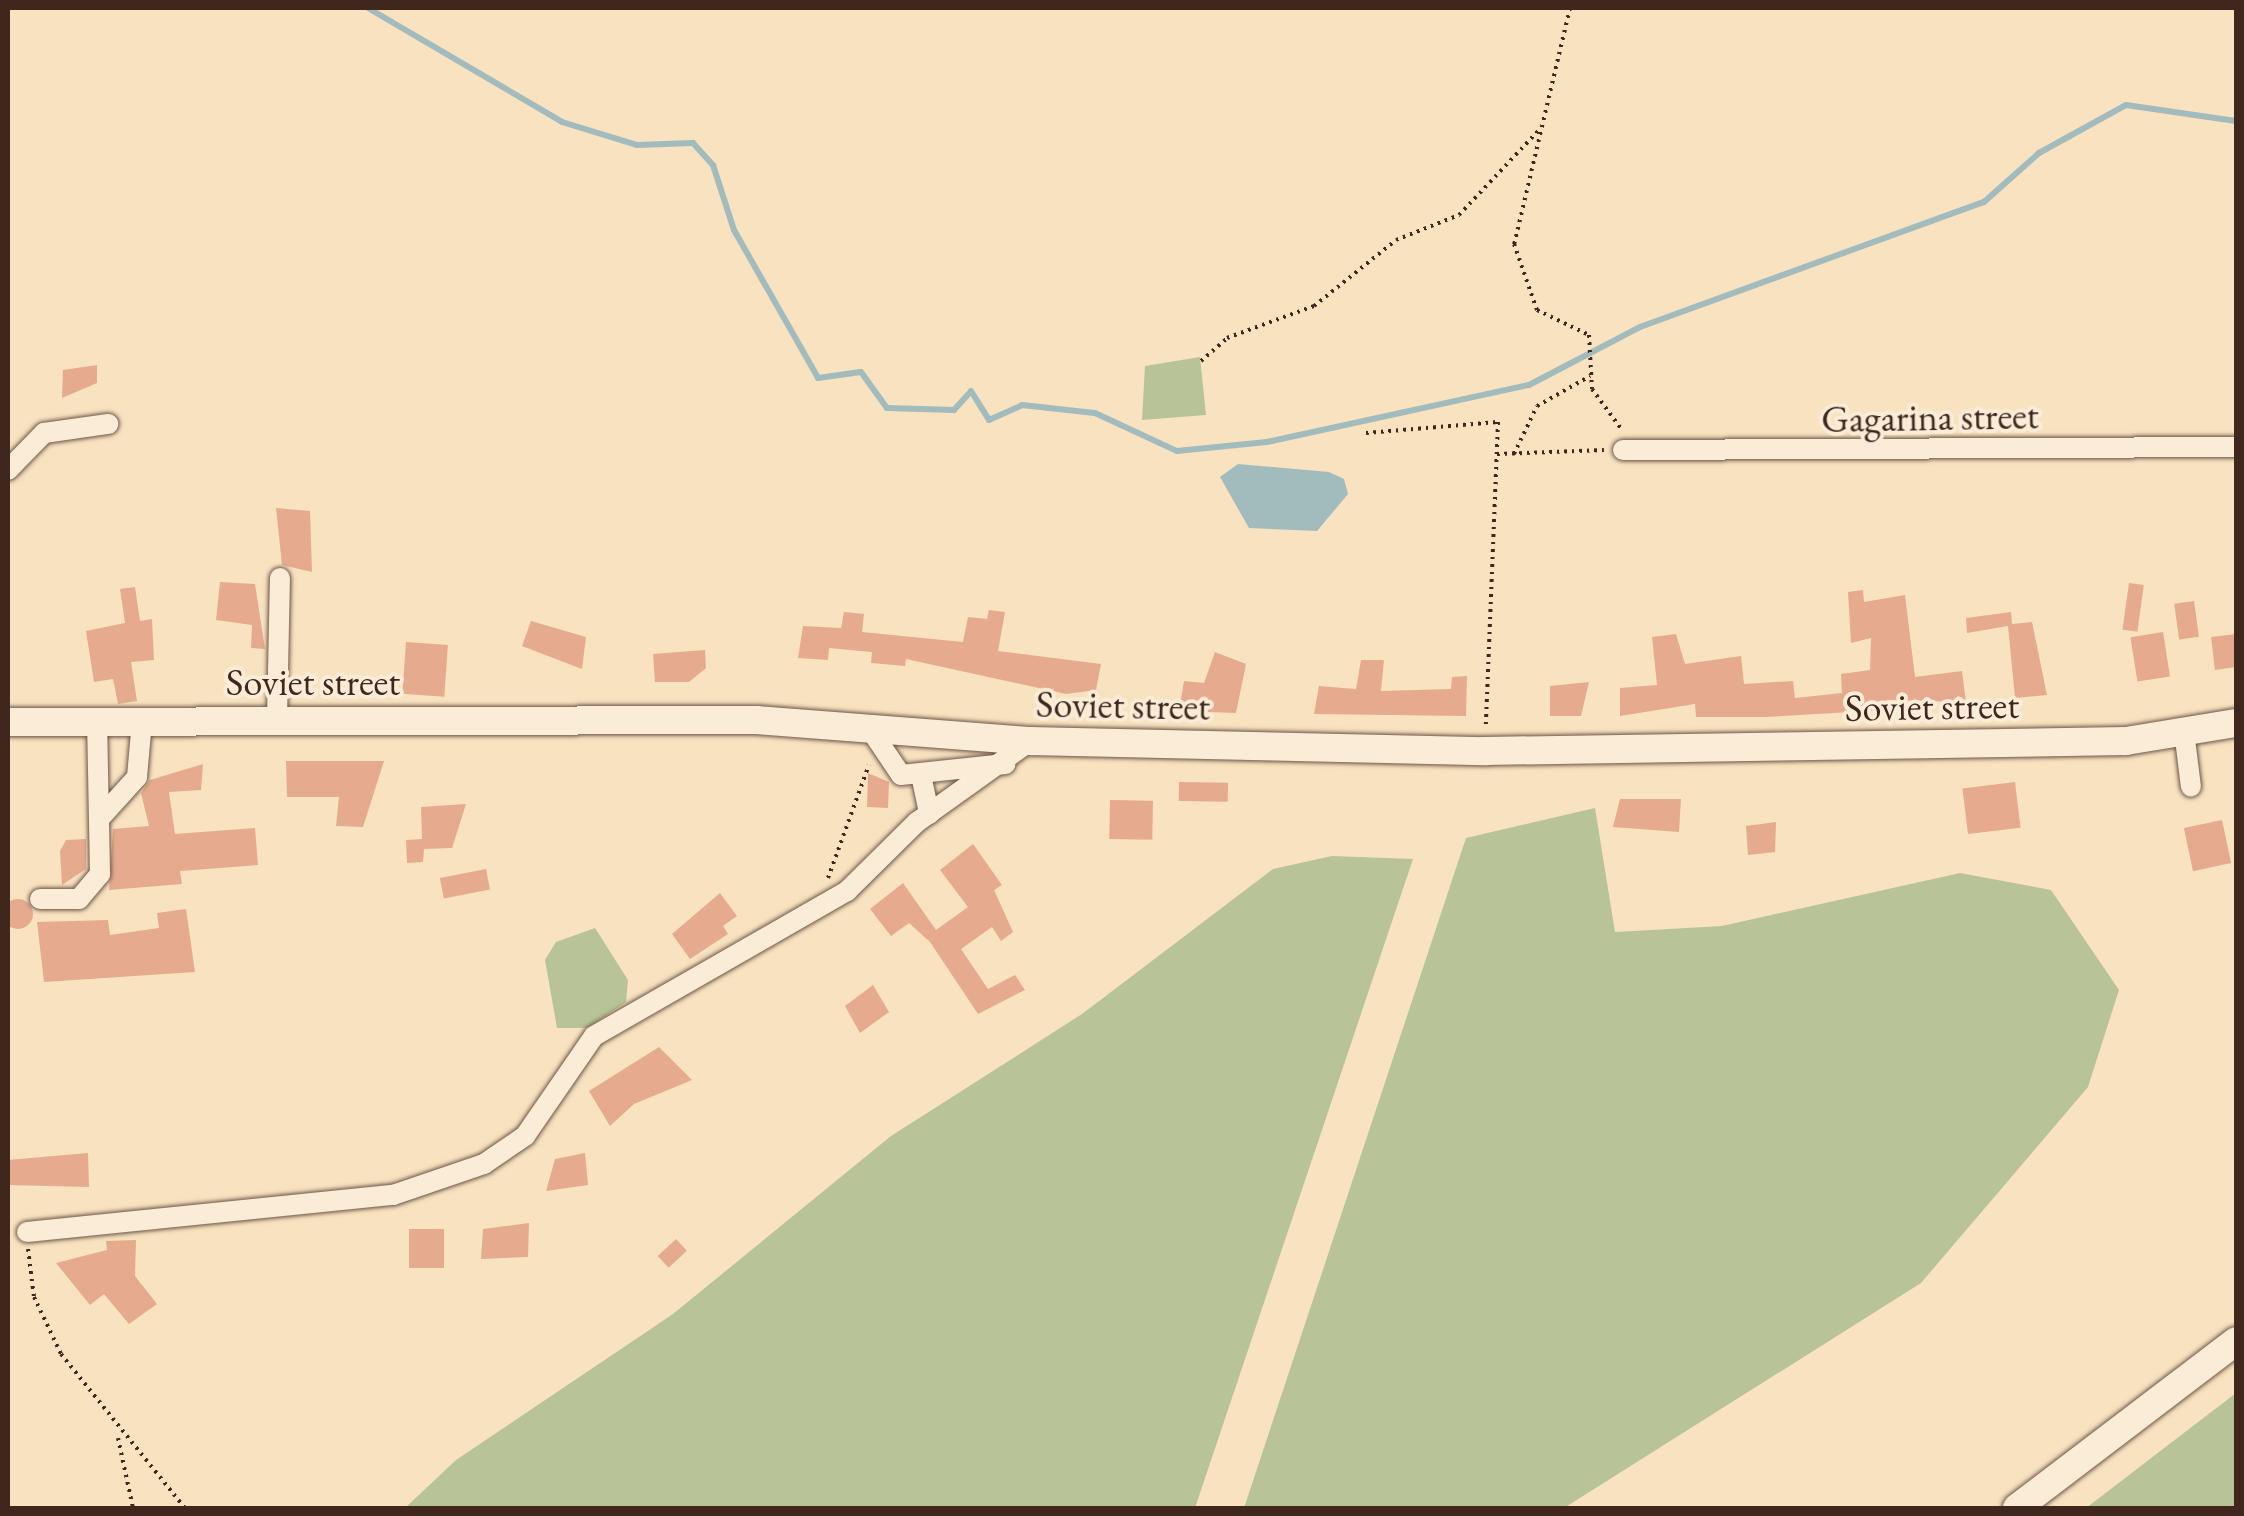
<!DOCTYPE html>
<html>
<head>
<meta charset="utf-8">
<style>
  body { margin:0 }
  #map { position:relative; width:2244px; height:1516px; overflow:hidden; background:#f8e2c0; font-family:"EB Garamond",serif }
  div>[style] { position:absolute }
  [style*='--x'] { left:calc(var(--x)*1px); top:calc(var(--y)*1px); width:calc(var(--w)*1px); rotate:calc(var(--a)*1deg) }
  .green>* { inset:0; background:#b8c497 }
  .water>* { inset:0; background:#a2bbbd }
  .stream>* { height:6px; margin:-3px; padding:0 3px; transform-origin:3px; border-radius:3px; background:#a2bbbd }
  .building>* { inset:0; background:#e6ab8f; transform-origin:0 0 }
  .round { border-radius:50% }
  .path>* { height:4px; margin-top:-2px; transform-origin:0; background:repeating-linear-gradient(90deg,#3f271e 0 2.5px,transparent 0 7.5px) }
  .roads { filter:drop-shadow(0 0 2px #6d5646) drop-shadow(0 0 2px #6d5646) }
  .street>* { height:20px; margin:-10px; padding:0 10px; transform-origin:10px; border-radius:10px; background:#faecd6 }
  .secondary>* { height:28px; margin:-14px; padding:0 14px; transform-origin:14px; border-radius:14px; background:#faecd6 }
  span { translate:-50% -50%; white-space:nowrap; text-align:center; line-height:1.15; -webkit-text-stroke:8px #faecd6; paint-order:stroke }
  .street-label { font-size:38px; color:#3f271e }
  .frame { position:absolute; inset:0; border:10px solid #3f271e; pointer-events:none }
</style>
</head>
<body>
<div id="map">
  <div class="green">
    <div style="clip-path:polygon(1200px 357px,1206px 415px,1142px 420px,1145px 366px)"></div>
    <div style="clip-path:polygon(1595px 808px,1615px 932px,1722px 926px,1960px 873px,2051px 890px,2119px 990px,2088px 1087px,1921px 1283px,1564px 1508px,1244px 1508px,1466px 838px)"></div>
    <div style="clip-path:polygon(1332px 856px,1413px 859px,1195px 1508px,405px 1508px,456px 1460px,673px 1314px,891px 1136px,1082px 1014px,1273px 869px)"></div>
    <div style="clip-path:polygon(595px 928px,628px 980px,626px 1002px,587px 1028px,557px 1028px,545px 960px,556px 942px)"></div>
    <div style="clip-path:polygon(2236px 1393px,2236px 1508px,2086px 1508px)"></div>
  </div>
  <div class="water">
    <div style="clip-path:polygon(1238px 464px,1329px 472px,1344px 479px,1348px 494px,1317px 531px,1249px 528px,1220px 477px)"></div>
  </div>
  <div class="stream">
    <div style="--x:368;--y:8;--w:225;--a:30.4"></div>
    <div style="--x:562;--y:122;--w:78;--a:17"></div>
    <div style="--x:637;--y:145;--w:56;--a:-2"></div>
    <div style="--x:693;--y:143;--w:30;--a:48"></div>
    <div style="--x:713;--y:165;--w:68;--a:72.1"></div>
    <div style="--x:734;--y:230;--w:170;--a:60.4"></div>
    <div style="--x:818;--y:378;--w:43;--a:-7.9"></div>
    <div style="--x:861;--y:372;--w:44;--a:54.2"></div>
    <div style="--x:887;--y:408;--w:67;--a:1.7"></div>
    <div style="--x:954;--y:410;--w:25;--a:-48"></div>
    <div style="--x:971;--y:391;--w:34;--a:58"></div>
    <div style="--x:989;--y:420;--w:36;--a:-24"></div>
    <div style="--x:1022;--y:405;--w:73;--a:6.3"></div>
    <div style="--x:1095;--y:413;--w:90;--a:24.9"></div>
    <div style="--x:1177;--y:451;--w:90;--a:-5.7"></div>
    <div style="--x:1267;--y:442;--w:268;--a:-12.3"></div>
    <div style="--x:1529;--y:385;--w:125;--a:-27.6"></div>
    <div style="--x:1640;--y:327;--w:366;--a:-20"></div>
    <div style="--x:1984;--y:202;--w:74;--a:-41.7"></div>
    <div style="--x:2039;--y:153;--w:99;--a:-28.9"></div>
    <div style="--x:2126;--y:105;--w:111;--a:8.3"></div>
  </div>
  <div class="building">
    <div style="clip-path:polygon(97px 365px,97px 383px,62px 398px,63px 370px)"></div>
    <div style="clip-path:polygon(276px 508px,310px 511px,312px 572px,282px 565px)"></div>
    <div style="clip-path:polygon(220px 582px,255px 584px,265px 649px,251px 648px,252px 625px,216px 620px)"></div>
    <div style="left:2129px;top:583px;width:15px;height:47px;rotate:8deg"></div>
    <div style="clip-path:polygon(135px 587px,140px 621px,152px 619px,154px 660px,131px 662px,137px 701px,118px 704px,113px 679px,94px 682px,86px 631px,125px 623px,120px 589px)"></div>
    <div style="clip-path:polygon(1863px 590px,1864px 602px,1905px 595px,1915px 677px,1962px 671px,1966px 702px,1887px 700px,1887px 710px,1766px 717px,1696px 717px,1695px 704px,1620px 716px,1620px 688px,1657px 685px,1652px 637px,1676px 634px,1685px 664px,1741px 656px,1744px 684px,1793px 681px,1795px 698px,1842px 693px,1841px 674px,1870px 670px,1871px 638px,1851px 643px,1848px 592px)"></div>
    <div style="left:2194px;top:601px;width:36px;height:20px;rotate:82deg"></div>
    <div style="clip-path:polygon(989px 610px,1005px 612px,998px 651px,1101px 664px,1096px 690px,1066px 694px,906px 659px,905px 666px,871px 663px,872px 652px,829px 648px,828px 660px,798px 658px,803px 626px,841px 628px,844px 612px,864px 614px,862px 632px,963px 642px,968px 617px,987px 619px)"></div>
    <div style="clip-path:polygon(2011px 612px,2012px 624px,2032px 622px,2047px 695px,2015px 698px,2008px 626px,1967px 633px,1966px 618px)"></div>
    <div style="clip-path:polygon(531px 621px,586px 637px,582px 669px,522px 646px)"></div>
    <div style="left:2163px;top:632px;width:45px;height:33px;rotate:81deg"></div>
    <div style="clip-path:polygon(2236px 634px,2236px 667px,2215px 670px,2211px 637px)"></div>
    <div style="left:406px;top:642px;width:42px;height:52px;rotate:4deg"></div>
    <div style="clip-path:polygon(705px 650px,706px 668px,689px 682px,655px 682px,653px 654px)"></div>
    <div style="clip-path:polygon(1215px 652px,1246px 664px,1236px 713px,1179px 711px,1184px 681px,1204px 683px)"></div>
    <div style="clip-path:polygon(1361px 660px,1384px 660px,1381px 691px,1451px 689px,1452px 677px,1467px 676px,1466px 716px,1314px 714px,1319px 686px,1356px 689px)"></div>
    <div style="clip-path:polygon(1589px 682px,1581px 716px,1550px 716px,1550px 686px)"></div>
    <div style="clip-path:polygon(286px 761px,384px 761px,363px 827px,336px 826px,339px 797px,287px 797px)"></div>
    <div style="clip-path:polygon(203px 764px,201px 790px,169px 792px,175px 834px,255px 828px,258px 865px,180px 871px,182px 884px,109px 890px,113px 829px,149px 826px,141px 793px,150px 780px)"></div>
    <div style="clip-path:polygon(868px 773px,889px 782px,888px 808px,867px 807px)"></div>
    <div style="left:1179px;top:782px;width:49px;height:19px;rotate:1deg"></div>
    <div style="left:2015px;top:782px;width:46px;height:53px;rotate:83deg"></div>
    <div style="clip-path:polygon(1620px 799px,1681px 799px,1679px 832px,1613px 827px)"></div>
    <div style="left:1110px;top:800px;width:43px;height:39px;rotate:1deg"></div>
    <div style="clip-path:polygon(466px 804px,452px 848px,424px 849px,423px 862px,407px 863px,406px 840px,422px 839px,421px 807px)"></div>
    <div style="left:2222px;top:820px;width:44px;height:39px;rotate:78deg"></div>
    <div style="clip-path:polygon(1776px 822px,1775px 852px,1748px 855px,1746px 826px)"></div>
    <div style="clip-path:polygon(86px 839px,86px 869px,62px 885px,60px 851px,66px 840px)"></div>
    <div style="clip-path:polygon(973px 844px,1002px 885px,994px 890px,1013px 932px,1001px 941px,992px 927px,961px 949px,988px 989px,1015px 975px,1025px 990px,978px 1014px,930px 942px,909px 923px,891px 936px,870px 909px,903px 883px,936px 930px,968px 907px,940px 870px)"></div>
    <div style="left:486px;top:869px;width:21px;height:47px;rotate:79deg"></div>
    <div style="clip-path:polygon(720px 893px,737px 916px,723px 926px,728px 934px,690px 959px,672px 934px)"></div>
    <div class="round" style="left:3px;top:899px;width:30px;height:30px"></div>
    <div style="clip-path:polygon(186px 909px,195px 972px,44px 982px,37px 922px,108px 920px,110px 935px,159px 928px,157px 913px)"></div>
    <div style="clip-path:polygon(873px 985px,889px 1012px,860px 1033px,845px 1006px)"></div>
    <div style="clip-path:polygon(659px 1047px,692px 1080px,634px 1104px,610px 1126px,589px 1091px)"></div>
    <div style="clip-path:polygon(88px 1153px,89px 1187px,8px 1185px,8px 1160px)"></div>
    <div style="clip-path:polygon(585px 1153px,588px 1185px,546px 1191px,555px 1159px)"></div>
    <div style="clip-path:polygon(529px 1223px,528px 1257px,481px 1259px,483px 1229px)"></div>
    <div style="left:409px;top:1229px;width:35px;height:39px"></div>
    <div style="left:676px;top:1239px;width:16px;height:25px;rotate:47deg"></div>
    <div style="clip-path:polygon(136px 1240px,135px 1276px,157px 1304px,129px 1324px,104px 1294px,90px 1305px,56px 1263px,107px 1250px,106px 1241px)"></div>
  </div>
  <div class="path">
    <div style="--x:1570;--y:8;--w:243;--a:103.3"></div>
    <div style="--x:1514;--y:244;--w:70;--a:70.8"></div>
    <div style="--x:1537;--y:310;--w:58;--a:25.7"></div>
    <div style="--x:1589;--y:335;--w:54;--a:86.8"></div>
    <div style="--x:1592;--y:389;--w:51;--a:53.8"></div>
    <div style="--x:1201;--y:361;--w:35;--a:-41"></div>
    <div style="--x:1227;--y:338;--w:93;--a:-20.2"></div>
    <div style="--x:1314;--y:306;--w:105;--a:-38.8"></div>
    <div style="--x:1396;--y:240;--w:68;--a:-21.6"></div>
    <div style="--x:1459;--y:215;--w:117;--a:-46.7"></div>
    <div style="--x:1366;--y:433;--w:132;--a:-4.8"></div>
    <div style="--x:1498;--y:422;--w:304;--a:92.3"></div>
    <div style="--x:1497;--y:454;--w:107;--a:-2.1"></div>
    <div style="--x:1514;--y:454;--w:53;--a:-64.4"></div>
    <div style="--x:1537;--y:406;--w:61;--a:-29.5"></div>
    <div style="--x:828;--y:878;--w:120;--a:-70.1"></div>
    <div style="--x:28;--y:1249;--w:48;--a:82.9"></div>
    <div style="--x:34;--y:1297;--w:63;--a:64.7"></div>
    <div style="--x:61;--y:1354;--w:198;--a:51.2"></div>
    <div style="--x:118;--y:1438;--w:72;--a:77.9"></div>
  </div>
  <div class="roads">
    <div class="street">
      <div style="--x:1623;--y:450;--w:613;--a:-0.28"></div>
      <div style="--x:8;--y:470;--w:52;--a:-45.8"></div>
      <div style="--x:44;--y:433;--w:65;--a:-8"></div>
      <div style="--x:277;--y:719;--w:141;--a:-88.8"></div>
      <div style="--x:870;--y:729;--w:55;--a:56"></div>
      <div style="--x:901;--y:775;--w:105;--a:-6"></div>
      <div style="--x:2184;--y:731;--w:56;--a:82.9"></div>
      <div style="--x:921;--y:775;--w:40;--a:78"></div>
      <div style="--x:100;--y:818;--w:55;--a:-47.9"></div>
      <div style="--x:137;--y:777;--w:56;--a:-84.9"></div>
      <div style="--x:40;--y:899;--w:39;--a:0"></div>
      <div style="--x:79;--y:899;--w:33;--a:-50"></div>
      <div style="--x:100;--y:874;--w:153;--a:-91.1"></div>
      <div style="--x:27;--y:1232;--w:368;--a:-5.8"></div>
      <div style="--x:393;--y:1195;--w:96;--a:-18.8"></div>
      <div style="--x:484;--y:1164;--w:50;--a:-34.3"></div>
      <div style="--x:525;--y:1136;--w:121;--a:-55.4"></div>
      <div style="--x:594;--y:1036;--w:292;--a:-29.8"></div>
      <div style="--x:847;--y:891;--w:98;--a:-44.6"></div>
      <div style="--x:917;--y:822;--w:139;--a:-35.6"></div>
    </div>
    <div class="secondary">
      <div style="--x:8;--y:722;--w:749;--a:-0.15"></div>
      <div style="--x:757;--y:720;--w:274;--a:4.4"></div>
      <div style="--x:1030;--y:741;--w:455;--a:1.3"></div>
      <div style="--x:1485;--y:751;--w:641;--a:-0.89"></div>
      <div style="--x:2126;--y:741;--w:111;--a:-9.3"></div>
      <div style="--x:2017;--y:1508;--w:275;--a:-37.3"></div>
    </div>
  </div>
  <div class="street-label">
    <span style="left:1930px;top:417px;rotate:-1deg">Gagarina street</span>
    <span style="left:313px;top:682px">Soviet street</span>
    <span style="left:1123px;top:705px;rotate:1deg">Soviet street</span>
    <span style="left:1932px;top:706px;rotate:-1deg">Soviet street</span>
  </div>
  <div class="frame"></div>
</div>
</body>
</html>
